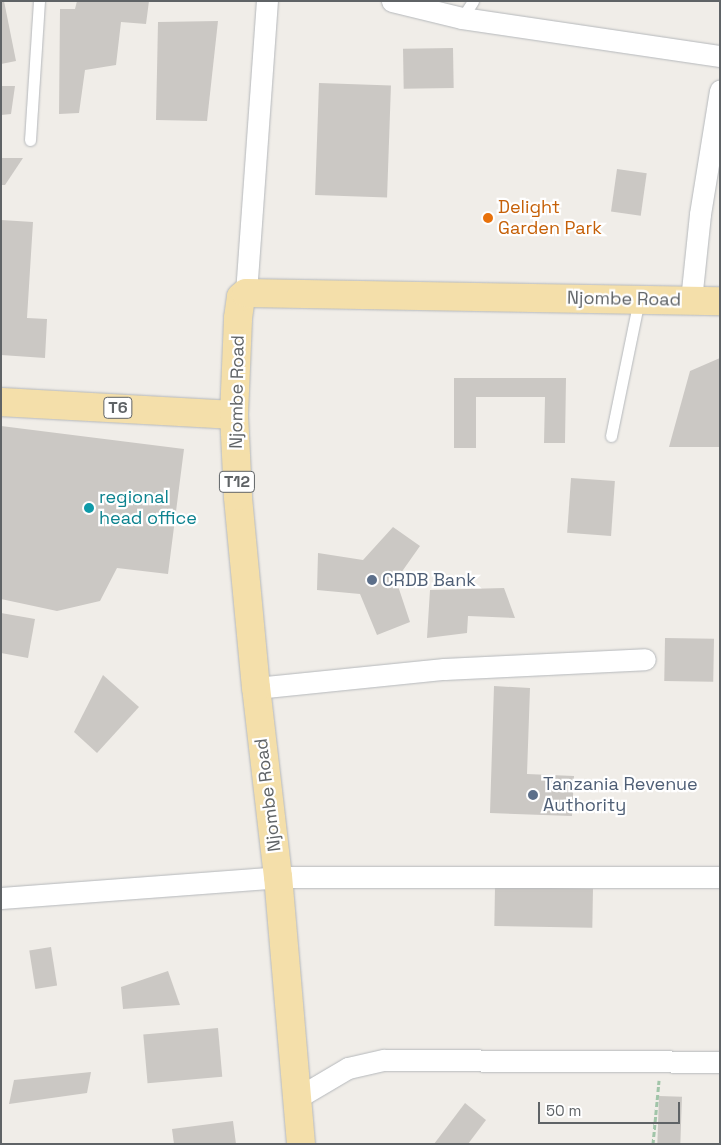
<!DOCTYPE html>
<html>
<head>
<meta charset="utf-8">
<style>
  body { margin:0 }
  #map { position:relative; width:721px; height:1145px; overflow:hidden; background:#f0ede8; font-family:"Space Grotesk",sans-serif }
  div>[style] { position:absolute }
  [style*='--x'] { left:calc(var(--x)*1px); top:calc(var(--y)*1px); width:calc(var(--w)*1px); rotate:calc(var(--a)*1deg) }
  .building>* { inset:0; background:#cbc8c4; transform-origin:0 0 }
  .path>* { height:3px; margin-top:-1.5px; transform-origin:0; background:repeating-linear-gradient(90deg,#a1c5a9 0 5px,transparent 0 7.5px) }
  .roads { filter:drop-shadow(0 0 1px #b5b8bb) drop-shadow(0 0 1px #b5b8bb) }
  .service>* { height:11px; margin:-5.5px; padding:0 5.5px; transform-origin:5.5px; border-radius:5.5px; background:#fff }
  .minor>* { height:21px; margin:-10.5px; padding:0 10.5px; transform-origin:10.5px; border-radius:10.5px; background:#fff }
  .trunk>* { height:28px; margin:-14px; padding:0 14px; transform-origin:14px; border-radius:14px; background:#f4dfaa }
  .dots>* { width:14px; height:14px; translate:-50% -50%; box-sizing:border-box; border:2px solid #fff; border-radius:50% }
  span { translate:-50% -50%; white-space:nowrap; text-align:center; line-height:1.15; -webkit-text-stroke:4.5px #fff; paint-order:stroke }
  .shield-label span { padding:1px 4px; background:#fff; border:1px solid; border-radius:4px; -webkit-text-stroke-width:0 }
  .shield-label { font-size:16px; color:#5f6366; font-weight:700 }
  .food-label { font-size:18px; color:#c56008 }
  .left { translate:0 -50%; text-align:left }
  .street-label { font-size:18px; color:#5f6366 }
  .culture-label { font-size:18px; color:#0d838f }
  .service-label { font-size:18px; color:#4e5e75 }
  .frame { position:absolute; inset:0; border:2px solid #5f6366; pointer-events:none }
  .scale { position:absolute; left:538px; top:1102px; width:142px; height:22px; box-sizing:border-box; border:2px solid #5f6366; border-top:0; padding-left:6px; font-size:15px; line-height:18px; white-space:nowrap; color:#5f6366; -webkit-text-stroke:4px #fff; paint-order:stroke }
</style>
</head>
<body>
<div id="map">
  <div class="building">
    <div style="clip-path:polygon(1px 1px,4px 1px,16px 61px,1px 64px)"></div>
    <div style="clip-path:polygon(77px 1px,149px 1px,146px 24px,121px 22px,116px 65px,85px 70px,79px 113px,59px 114px,60px 9px,75px 9px)"></div>
    <div style="clip-path:polygon(218px 21px,207px 121px,156px 120px,158px 22px)"></div>
    <div style="left:453px;top:48px;width:40px;height:50px;rotate:89deg"></div>
    <div style="left:319px;top:83px;width:72px;height:112px;rotate:2deg"></div>
    <div style="clip-path:polygon(1px 86px,15px 86px,11px 114px,1px 115px)"></div>
    <div style="clip-path:polygon(1px 158px,23px 158px,5px 185px,1px 185px)"></div>
    <div style="left:617px;top:169px;width:30px;height:43px;rotate:8deg"></div>
    <div style="clip-path:polygon(1px 220px,33px 222px,27px 318px,47px 319px,45px 358px,1px 355px)"></div>
    <div style="clip-path:polygon(720px 358px,720px 447px,669px 447px,690px 371px)"></div>
    <div style="clip-path:polygon(454px 378px,566px 378px,565px 443px,544px 443px,545px 397px,476px 397px,476px 448px,454px 448px)"></div>
    <div style="clip-path:polygon(1px 426px,184px 449px,168px 574px,117px 568px,100px 601px,57px 611px,1px 599px)"></div>
    <div style="left:571px;top:478px;width:44px;height:55px;rotate:4deg"></div>
    <div style="clip-path:polygon(393px 527px,420px 546px,396px 580px,410px 622px,377px 635px,360px 594px,317px 590px,318px 553px,363px 560px)"></div>
    <div style="clip-path:polygon(504px 588px,515px 618px,468px 616px,467px 633px,427px 638px,430px 590px)"></div>
    <div style="clip-path:polygon(1px 613px,35px 619px,28px 658px,1px 653px)"></div>
    <div style="left:665px;top:638px;width:49px;height:43px;rotate:1deg"></div>
    <div style="clip-path:polygon(103px 675px,139px 707px,97px 753px,74px 732px)"></div>
    <div style="clip-path:polygon(494px 686px,530px 688px,527px 774px,574px 776px,572px 816px,490px 813px)"></div>
    <div style="left:495px;top:887px;width:98px;height:39px;rotate:1deg"></div>
    <div style="left:51px;top:947px;width:39px;height:22px;rotate:81deg"></div>
    <div style="clip-path:polygon(168px 971px,180px 1005px,123px 1009px,121px 987px)"></div>
    <div style="left:218px;top:1028px;width:49px;height:75px;rotate:85deg"></div>
    <div style="clip-path:polygon(91px 1072px,87px 1093px,9px 1104px,14px 1080px)"></div>
    <div style="left:659px;top:1096px;width:23px;height:48px;rotate:2deg"></div>
    <div style="clip-path:polygon(465px 1103px,486px 1120px,468px 1144px,434px 1144px)"></div>
    <div style="clip-path:polygon(233px 1121px,236px 1144px,174px 1144px,172px 1129px)"></div>
  </div>
  <div class="path">
    <div style="--x:653;--y:1144;--w:64;--a:-84.6"></div>
  </div>
  <div class="roads">
    <div class="service">
      <div style="--x:462;--y:18;--w:20;--a:-57"></div>
      <div style="--x:30;--y:140;--w:139;--a:-86.3"></div>
      <div style="--x:611;--y:436;--w:139;--a:-78.4"></div>
    </div>
    <div class="minor">
      <div style="--x:392;--y:1;--w:72;--a:13.7"></div>
      <div style="--x:462;--y:18;--w:261;--a:8.4"></div>
      <div style="--x:246;--y:293;--w:293;--a:-85.9"></div>
      <div style="--x:691;--y:300;--w:86;--a:-84"></div>
      <div style="--x:700;--y:214;--w:125;--a:-80.8"></div>
      <div style="--x:256;--y:688;--w:189;--a:-5.8"></div>
      <div style="--x:444;--y:669;--w:201;--a:-2.8"></div>
      <div style="--x:1;--y:898;--w:278;--a:-4.3"></div>
      <div style="--x:278;--y:877;--w:442;--a:0"></div>
      <div style="--x:297;--y:1098;--w:59;--a:-30.5"></div>
      <div style="--x:348;--y:1068;--w:37;--a:-13"></div>
      <div style="--x:384;--y:1060;--w:336;--a:0.3"></div>
    </div>
    <div class="trunk">
      <div style="--x:1;--y:402;--w:233;--a:3.2"></div>
      <div style="--x:301;--y:1144;--w:268;--a:-94.9"></div>
      <div style="--x:278;--y:877;--w:190;--a:-96.6"></div>
      <div style="--x:256;--y:688;--w:193;--a:-95.4"></div>
      <div style="--x:238;--y:496;--w:81;--a:-92.8"></div>
      <div style="--x:234;--y:415;--w:97;--a:-87.6"></div>
      <div style="--x:238;--y:318;--w:21;--a:-82"></div>
      <div style="--x:241;--y:297;--w:6;--a:-39"></div>
      <div style="--x:246;--y:293;--w:474;--a:1"></div>
    </div>
  </div>
  <div class="dots">
    <div style="left:488px;top:218px;background:#e8710a"></div>
    <div style="left:89px;top:508px;background:#0f9aa8"></div>
    <div style="left:372px;top:580px;background:#5c6f8a"></div>
    <div style="left:533px;top:795px;background:#5c6f8a"></div>
  </div>
  <div class="shield-label">
    <span style="left:118px;top:408px">T6</span>
    <span style="left:237px;top:482px">T12</span>
  </div>
  <div class="food-label">
    <span class="left" style="left:498px;top:218px">Delight<br>Garden Park</span>
  </div>
  <div class="street-label">
    <span style="left:624px;top:299px;rotate:1deg">Njombe Road</span>
    <span style="left:237px;top:392px;rotate:-89deg">Njombe Road</span>
    <span style="left:268px;top:795px;rotate:-97deg">Njombe Road</span>
  </div>
  <div class="culture-label">
    <span class="left" style="left:99px;top:508px">regional<br>head office</span>
  </div>
  <div class="service-label">
    <span class="left" style="left:382px;top:580px">CRDB Bank</span>
    <span class="left" style="left:543px;top:795px">Tanzania Revenue<br>Authority</span>
  </div>
  <div class="frame"></div>
  <div class="scale">50 m</div>
</div>
</body>
</html>
